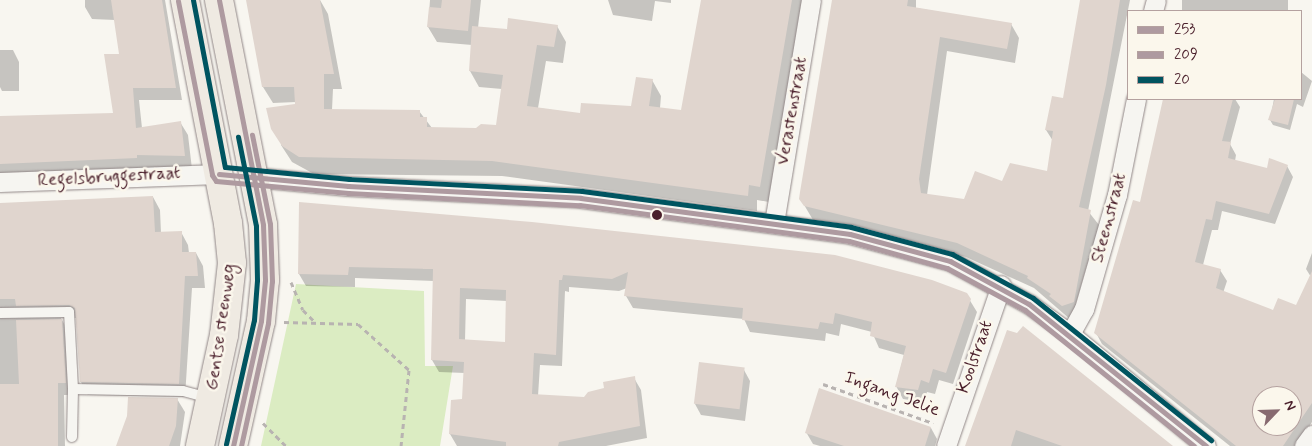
<!DOCTYPE html>
<html>
<head>
<meta charset="utf-8">
<style>
  body { margin:0 }
  #map { position:relative; width:1312px; height:446px; overflow:hidden; background:#f8f6f0; font-family:Mynerve,sans-serif }
  div>[style] { position:absolute }
  [style*='--x'] { left:calc(var(--x)*1px); top:calc(var(--y)*1px); width:calc(var(--w)*1px); rotate:calc(var(--a)*1deg) }
  .green>* { inset:0; background:#dbecc2 }
  .shadow>* { inset:0; background:#0003; transform-origin:0 0 }
  .building>* { inset:0; background:#e0d5ce; transform-origin:0 0 }
  .path>* { height:3px; margin-top:-1.5px; transform-origin:0; background:repeating-linear-gradient(90deg,#b8b3b1 0 5px,transparent 0 9px) }
  .roads { filter:drop-shadow(0 0 1px #918787) drop-shadow(0 0 1px #918787) }
  .service>* { height:10px; margin:-5px; padding:0 5px; transform-origin:5px; border-radius:5px; background:#f6f5f1 }
  .minor>* { height:19px; margin:-9.5px; padding:0 9.5px; transform-origin:9.5px; border-radius:9.5px; background:#f6f5f1 }
  .primary>* { height:28px; margin:-14px; padding:0 14px; transform-origin:14px; border-radius:14px; background:#efeae2 }
  .bus-1>* { height:5px; margin:-2.5px; padding:0 2.5px; transform-origin:2.5px; border-radius:2.5px; background:#ae9aa0 }
  .bus-2>* { height:5px; margin:-2.5px; padding:0 2.5px; transform-origin:2.5px; border-radius:2.5px; background:#ae9aa0 }
  .bus-3>* { height:5px; margin:-2.5px; padding:0 2.5px; transform-origin:2.5px; border-radius:2.5px; background:#005460 }
  .dots>* { width:14px; height:14px; translate:-50% -50%; box-sizing:border-box; border:2px solid #fbf7ec; border-radius:50% }
  span { translate:-50% -50%; white-space:nowrap; text-align:center; line-height:1.15; -webkit-text-stroke:5px #fbf7ec; paint-order:stroke }
  .street-label { font-size:18px; color:#4a1f2b }
  .legend { position:absolute; left:1127px; top:10px; width:175px; height:90px; box-sizing:border-box; background:#fbf7ec; border:1px solid #b4a19f; margin:0; padding:6px 9px; list-style:none; font-size:15px; color:#4a1f2b }
  .legend li { display:flex; align-items:center; gap:10px; height:25px }
  .legend b { width:25px; border:1px solid #b4a19f }
  .north { position:absolute; left:1252px; top:386px; width:50px; height:50px; box-sizing:border-box; background:#fbf7ec; border:1px solid #b4a19f; border-radius:50%; rotate:66deg; font-size:14px; font-weight:700; line-height:20px; text-align:center; color:#4a1f2b }
  .north::after { content:''; display:block; margin:auto; width:18px; height:22px; background:#876a70; clip-path:polygon(50% 0,100% 100%,50% 72%,0 100%) }
</style>
</head>
<body>
<div id="map">
  <div class="green">
    <div style="clip-path:polygon(296px 284px,424px 291px,425px 366px,453px 366px,440px 446px,261px 446px)"></div>
  </div>
  <div class="shadow">
    <div style="clip-path:polygon(85px 0,165px 0,182px 100px,139px 100px,142px 128px,180px 122px,188px 135px,192px 169px,0 176px,0 117px,114px 114px,120px 55px,115px 20px,92px 19px,85px 7px)"></div>
    <div style="clip-path:polygon(247px 0,320px 0,328px 14px,342px 89px,333px 89px,332px 110px,419px 111px,432px 128px,476px 129px,497px 126px,502px 89px,479px 87px,470px 71px,472px 45px,437px 42px,428px 27px,430px 0,481px 0,478px 28px,508px 30px,557px 26px,566px 42px,563px 63px,546px 61px,538px 108px,581px 114px,633px 107px,652px 80px,661px 96px,660px 108px,683px 112px,702px 0,803px 0,769px 202px,757px 200px,757px 211px,502px 176px,314px 174px,292px 162px,281px 145px,296px 102px,273px 103px,263px 87px)"></div>
    <div style="clip-path:polygon(608px 0,671px 0,671px 3px,655px 1px,652px 21px,613px 15px)"></div>
    <div style="clip-path:polygon(833px 0,916px 0,916px 8px,1011px 24px,1019px 38px,1015px 63px,947px 51px,927px 195px,965px 201px,1002px 183px,1048px 172px,1053px 141px,1046px 130px,1064px 99px,1082px 0,1130px 0,1088px 211px,1099px 225px,1071px 320px,1034px 288px,966px 257px,813px 220px,800px 198px)"></div>
    <div style="left:1182px;top:0;width:106px;height:11px"></div>
    <div style="clip-path:polygon(0 50px,13px 50px,19px 62px,19px 91px,2px 91px,0 87px)"></div>
    <div style="clip-path:polygon(1301px 72px,1312px 81px,1303px 107px,1297px 104px,1290px 130px,1273px 125px,1270px 120px,1274px 99px,1301px 99px)"></div>
    <div style="clip-path:polygon(evenodd,1164px 99px,1235px 99px,1240px 107px,1230px 144px,1236px 155px,1235px 161px,1267px 170px,1287px 166px,1293px 177px,1275px 224px,1222px 211px,1218px 230px,1212px 230px,1203px 265px,1220px 270px,1227px 281px,1223px 293px,1267px 317px,1297px 307px,1311px 277px,1306px 269px,1312px 253px,1312px 422px,1296px 446px,1230px 446px,1102px 344px,1096px 333px,1141px 203px,1164px 99px,1262px 396px,1292px 396px,1292px 426px,1262px 426px,1262px 396px)"></div>
    <div style="clip-path:polygon(153px 197px,160px 210px,161px 233px,181px 232px,188px 245px,189px 253px,196px 253px,203px 266px,205px 288px,192px 288px,185px 397px,88px 395px,81px 382px,77px 318px,61px 318px,69px 333px,72px 395px,64px 395px,65px 446px,0 446px,0 204px)"></div>
    <div style="clip-path:polygon(evenodd,301px 203px,966px 294px,977px 312px,953px 384px,939px 380px,935px 394px,927px 392px,924px 402px,903px 399px,896px 386px,904px 355px,879px 348px,872px 332px,841px 324px,839px 336px,826px 333px,825px 341px,750px 332px,744px 319px,633px 308px,626px 296px,627px 288px,619px 291px,569px 287px,569px 292px,565px 291px,562px 366px,540px 365px,538px 396px,585px 399px,634px 378px,641px 390px,647px 438px,606px 446px,457px 446px,450px 434px,463px 400px,465px 373px,439px 372px,432px 360px,434px 281px,355px 278px,355px 287px,306px 286px,299px 274px,301px 203px,466px 299px,507px 301px,506px 343px,465px 341px,466px 299px)"></div>
    <div style="clip-path:polygon(1008px 331px,1171px 446px,967px 446px)"></div>
    <div style="clip-path:polygon(744px 370px,750px 381px,745px 421px,701px 415px,695px 404px)"></div>
    <div style="clip-path:polygon(177px 399px,185px 412px,180px 446px,117px 446px)"></div>
    <div style="clip-path:polygon(931px 428px,937px 439px,935px 446px,820px 446px,813px 444px,806px 432px)"></div>
  </div>
  <div class="building">
    <div style="clip-path:polygon(111px 0,162px 0,176px 88px,133px 88px,136px 128px,181px 121px,185px 156px,137px 155px,137px 158px,0 164px,0 116px,113px 113px,104px 54px,119px 54px)"></div>
    <div style="clip-path:polygon(246px 0,320px 0,334px 74px,324px 74px,324px 109px,420px 110px,420px 117px,427px 117px,427px 127px,476px 128px,481px 124px,496px 125px,503px 75px,469px 71px,472px 26px,507px 29px,508px 18px,558px 25px,554px 47px,537px 45px,527px 106px,580px 113px,581px 103px,631px 106px,636px 77px,653px 79px,649px 106px,681px 110px,701px 0,792px 0,760px 187px,749px 185px,748px 196px,492px 161px,299px 157px,282px 146px,271px 129px,266px 108px,295px 104px,294px 87px,262px 87px)"></div>
    <div style="clip-path:polygon(442px 0,471px 0,468px 31px,427px 27px,429px 7px,441px 8px)"></div>
    <div style="clip-path:polygon(832px 0,908px 0,907px 6px,1012px 23px,1007px 49px,940px 37px,919px 179px,921px 193px,964px 199px,975px 171px,1002px 181px,1010px 163px,1047px 171px,1053px 131px,1045px 130px,1052px 96px,1063px 98px,1080px 0,1120px 0,1106px 85px,1079px 207px,1091px 210px,1074px 302px,1062px 306px,1049px 296px,1051px 294px,1027px 278px,1028px 276px,957px 243px,804px 206px,799px 199px,800px 192px)"></div>
    <div style="clip-path:polygon(evenodd,1163px 99px,1233px 99px,1222px 141px,1231px 142px,1228px 158px,1267px 168px,1269px 158px,1288px 165px,1269px 214px,1216px 201px,1212px 220px,1206px 219px,1195px 262px,1221px 269px,1216px 288px,1273px 310px,1278px 298px,1296px 305px,1312px 271px,1312px 403px,1283px 446px,1236px 446px,1094px 333px,1133px 200px,1140px 202px,1163px 99px,1262px 396px,1292px 396px,1292px 426px,1262px 426px,1262px 396px)"></div>
    <div style="clip-path:polygon(1275px 99px,1294px 99px,1288px 125px,1268px 120px)"></div>
    <div style="clip-path:polygon(153px 196px,155px 232px,182px 231px,182px 252px,196px 252px,198px 276px,185px 276px,179px 384px,80px 382px,75px 308px,69px 305px,16px 306px,15px 299px,0 299px,0 203px)"></div>
    <div style="clip-path:polygon(evenodd,299px 202px,532px 222px,835px 255px,932px 280px,967px 293px,971px 299px,946px 373px,933px 369px,929px 383px,921px 380px,918px 390px,895px 387px,906px 346px,870px 336px,872px 322px,835px 313px,833px 324px,820px 322px,818px 329px,742px 320px,743px 308px,624px 296px,628px 272px,612px 279px,563px 275px,562px 280px,559px 280px,556px 355px,534px 353px,532px 394px,584px 397px,588px 392px,604px 388px,603px 382px,635px 376px,640px 426px,559px 442px,558px 446px,506px 446px,506px 442px,449px 434px,451px 400px,462px 399px,464px 362px,431px 360px,433px 269px,349px 267px,348px 275px,298px 274px,299px 202px,460px 288px,506px 290px,505px 342px,459px 339px,460px 288px)"></div>
    <div style="clip-path:polygon(62px 319px,66px 383px,58px 383px,58px 446px,0 446px,0 384px,19px 384px,16px 320px)"></div>
    <div style="clip-path:polygon(1023px 326px,1173px 446px,1062px 446px,1016px 430px,1011px 446px,965px 446px,1007px 330px,1017px 333px)"></div>
    <div style="left:699px;top:362px;width:46px;height:42px;rotate:7deg"></div>
    <div style="clip-path:polygon(819px 388px,931px 427px,925px 446px,844px 446px,805px 433px)"></div>
    <div style="clip-path:polygon(128px 397px,178px 398px,176px 426px,169px 446px,116px 446px,127px 416px)"></div>
  </div>
  <div class="path">
    <div style="--x:291;--y:282;--w:30;--a:67"></div>
    <div style="--x:303;--y:310;--w:17;--a:45"></div>
    <div style="--x:284;--y:322;--w:74;--a:1.5"></div>
    <div style="--x:358;--y:324;--w:69;--a:42"></div>
    <div style="--x:409;--y:370;--w:76;--a:96"></div>
    <div style="--x:823;--y:384;--w:117;--a:19.5"></div>
    <div style="--x:263;--y:423;--w:33;--a:45"></div>
  </div>
  <div class="roads">
    <div class="service">
      <div style="--x:0;--y:313;--w:69;--a:-0.8"></div>
      <div style="--x:69;--y:312;--w:77;--a:87"></div>
      <div style="--x:73;--y:389;--w:110;--a:1"></div>
      <div style="--x:183;--y:391;--w:28;--a:15"></div>
      <div style="--x:72;--y:437;--w:48;--a:-88.8"></div>
    </div>
    <div class="minor">
      <div style="--x:1153;--y:11;--w:11;--a:-75"></div>
      <div style="--x:253;--y:177;--w:95;--a:5.4"></div>
      <div style="--x:348;--y:186;--w:233;--a:2.9"></div>
      <div style="--x:581;--y:198;--w:271;--a:7.6"></div>
      <div style="--x:850;--y:234;--w:104;--a:15.1"></div>
      <div style="--x:950;--y:261;--w:90;--a:28.6"></div>
      <div style="--x:1029;--y:304;--w:51;--a:36.2"></div>
      <div style="--x:1070;--y:334;--w:176;--a:39.5"></div>
      <div style="--x:0;--y:182;--w:219;--a:-2.1"></div>
      <div style="--x:774;--y:223;--w:226;--a:-80.6"></div>
      <div style="--x:1070;--y:334;--w:29;--a:-61"></div>
      <div style="--x:1084;--y:309;--w:119;--a:-73.9"></div>
      <div style="--x:1117;--y:195;--w:98;--a:-78.8"></div>
      <div style="--x:946;--y:446;--w:170;--a:-71.1"></div>
      <div style="--x:1304;--y:446;--w:14;--a:-54"></div>
    </div>
    <div class="primary">
      <div style="--x:185;--y:0;--w:227;--a:79.1"></div>
      <div style="--x:228;--y:223;--w:40;--a:84.3"></div>
      <div style="--x:232;--y:263;--w:72;--a:96.3"></div>
      <div style="--x:224;--y:335;--w:114;--a:102.2"></div>
      <div style="--x:219;--y:0;--w:229;--a:78.9"></div>
      <div style="--x:263;--y:225;--w:55;--a:87.9"></div>
      <div style="--x:265;--y:280;--w:41;--a:95.6"></div>
      <div style="--x:261;--y:321;--w:128;--a:102.6"></div>
    </div>
  </div>
  <div class="bus-1">
    <div style="--x:219;--y:0;--w:229;--a:78.9"></div>
    <div style="--x:263;--y:225;--w:55;--a:87.9"></div>
    <div style="--x:265;--y:280;--w:41;--a:95.6"></div>
    <div style="--x:261;--y:321;--w:128;--a:102.6"></div>
    <div style="--x:219;--y:174;--w:130;--a:5.3"></div>
    <div style="--x:348;--y:186;--w:233;--a:2.9"></div>
    <div style="--x:581;--y:198;--w:271;--a:7.6"></div>
    <div style="--x:850;--y:234;--w:104;--a:15.1"></div>
    <div style="--x:950;--y:261;--w:90;--a:28.6"></div>
    <div style="--x:1029;--y:304;--w:227;--a:38.7"></div>
  </div>
  <div class="bus-2">
    <div style="--x:178;--y:1;--w:177;--a:78.9"></div>
    <div style="--x:212;--y:175;--w:7;--a:56"></div>
    <div style="--x:216;--y:181;--w:133;--a:5.2"></div>
    <div style="--x:348;--y:193;--w:232;--a:3"></div>
    <div style="--x:580;--y:205;--w:271;--a:7.6"></div>
    <div style="--x:849;--y:241;--w:102;--a:15.4"></div>
    <div style="--x:947;--y:268;--w:89;--a:28.3"></div>
    <div style="--x:1025;--y:310;--w:217;--a:38.8"></div>
    <div style="--x:241;--y:446;--w:126;--a:-77.6"></div>
    <div style="--x:268;--y:323;--w:42;--a:-84.6"></div>
    <div style="--x:272;--y:281;--w:57;--a:-92"></div>
    <div style="--x:270;--y:224;--w:91;--a:-101.4"></div>
  </div>
  <div class="bus-3">
    <div style="--x:193;--y:0;--w:170;--a:79.2"></div>
    <div style="--x:225;--y:167;--w:125;--a:5.5"></div>
    <div style="--x:349;--y:179;--w:233;--a:2.9"></div>
    <div style="--x:582;--y:191;--w:271;--a:7.6"></div>
    <div style="--x:851;--y:227;--w:105;--a:15"></div>
    <div style="--x:952;--y:254;--w:92;--a:28.5"></div>
    <div style="--x:1033;--y:298;--w:228;--a:38.6"></div>
    <div style="--x:226;--y:444;--w:127;--a:-77.3"></div>
    <div style="--x:254;--y:320;--w:40;--a:-85.7"></div>
    <div style="--x:257;--y:280;--w:54;--a:-91.1"></div>
    <div style="--x:256;--y:226;--w:91;--a:-101.4"></div>
  </div>
  <div class="dots">
    <div style="left:657px;top:215px;background:#4a1f2b"></div>
  </div>
  <div class="street-label">
    <span style="left:792px;top:111px;rotate:-80deg">Verastenstraat</span>
    <span style="left:109px;top:177px;rotate:-3deg">Regelsbruggestraat</span>
    <span style="left:1109px;top:218px;rotate:-75deg">Steenstraat</span>
    <span style="left:221px;top:327px;rotate:-82deg">Gentse steenweg</span>
    <span style="left:975px;top:357px;rotate:-71deg">Koolstraat</span>
    <span style="left:892px;top:394px;rotate:20deg">Ingang Jelie</span>
  </div>
  <ul class="legend">
  <li><b style="height:6px;background:#ae9aa0"></b>253</li>
  <li><b style="height:6px;background:#ae9aa0"></b>209</li>
  <li><b style="height:6px;background:#005460"></b>20</li>
  </ul>
  <div class="north">N</div>
</div>
</body>
</html>
